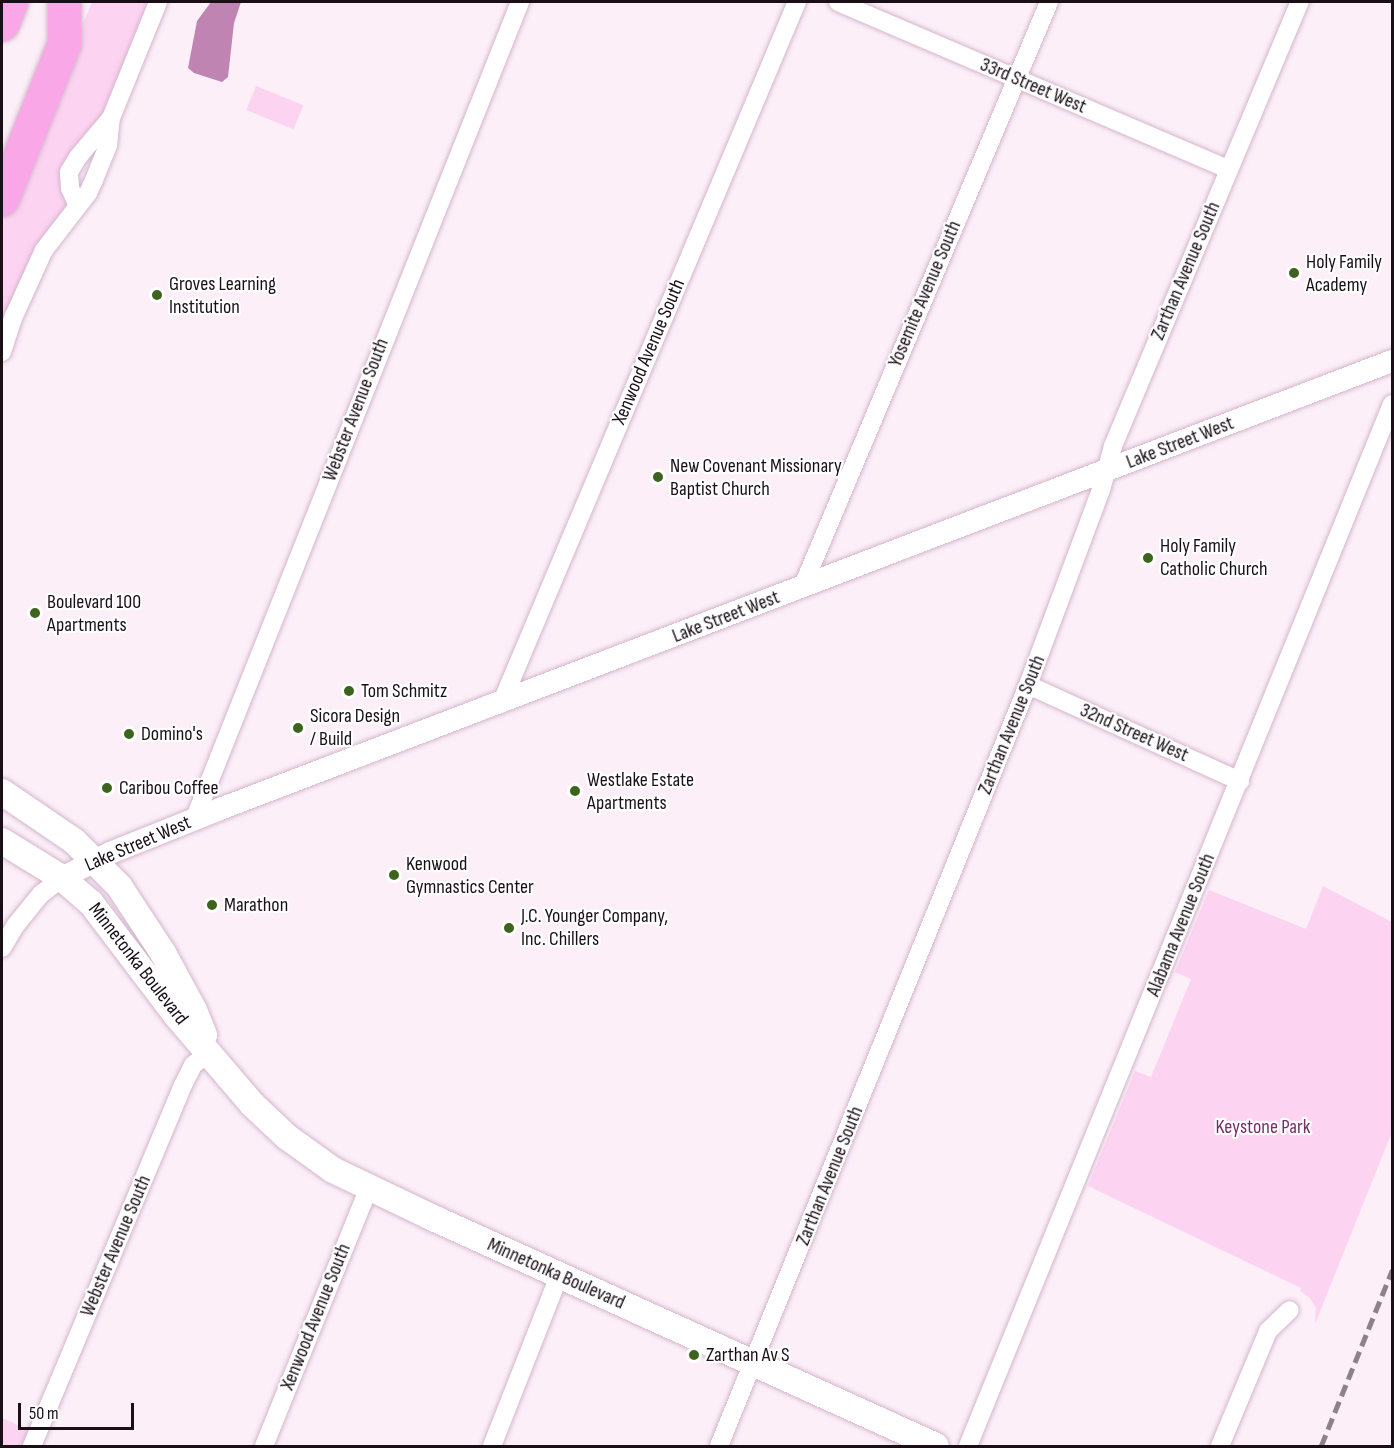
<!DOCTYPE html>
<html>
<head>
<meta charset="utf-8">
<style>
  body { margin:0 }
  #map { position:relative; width:1394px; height:1448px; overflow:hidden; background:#fceff8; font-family:"Sofia Sans Condensed",sans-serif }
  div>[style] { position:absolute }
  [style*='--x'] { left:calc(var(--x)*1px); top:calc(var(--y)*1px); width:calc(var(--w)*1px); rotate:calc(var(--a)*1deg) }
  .green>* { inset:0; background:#fdd3f2; transform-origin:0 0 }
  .water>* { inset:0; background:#bf84b1 }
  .roads { filter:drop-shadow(0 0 2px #d4b5cc) drop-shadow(0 0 2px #d4b5cc) }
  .minor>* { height:18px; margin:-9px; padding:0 9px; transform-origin:9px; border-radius:9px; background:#fff }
  .tertiary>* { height:22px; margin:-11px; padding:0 11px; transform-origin:11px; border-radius:11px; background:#fff }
  .secondary>* { height:26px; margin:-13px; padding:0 13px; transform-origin:13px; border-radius:13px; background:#fff }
  .motorway>* { height:33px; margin:-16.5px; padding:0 16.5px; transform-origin:16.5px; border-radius:16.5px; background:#faa7e7 }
  .rail>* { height:4.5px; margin-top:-2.25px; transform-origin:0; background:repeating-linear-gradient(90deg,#8d818a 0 12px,transparent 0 18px) }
  .dots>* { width:16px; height:16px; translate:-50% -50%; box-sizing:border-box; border:3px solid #fff; border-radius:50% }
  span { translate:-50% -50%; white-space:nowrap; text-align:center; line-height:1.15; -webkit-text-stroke:4.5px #fff; paint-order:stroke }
  .street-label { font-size:20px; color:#1a0f17 }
  .poi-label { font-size:20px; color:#1a0f17 }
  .left { translate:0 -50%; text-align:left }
  .park-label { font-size:20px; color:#752e68 }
  .frame { position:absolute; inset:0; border:3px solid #1a0f17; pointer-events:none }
  .scale { position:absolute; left:18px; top:1403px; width:116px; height:27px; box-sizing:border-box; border:3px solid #1a0f17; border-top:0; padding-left:8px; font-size:18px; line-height:21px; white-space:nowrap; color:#1a0f17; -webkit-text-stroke:4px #fff; paint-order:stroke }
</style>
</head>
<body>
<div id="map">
  <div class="green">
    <div style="clip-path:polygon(92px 2px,153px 2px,107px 110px,82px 142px,66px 210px,2px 341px,2px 220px)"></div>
    <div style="left:256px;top:86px;width:51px;height:26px;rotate:22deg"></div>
    <div style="clip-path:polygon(1323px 886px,1392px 922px,1392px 1132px,1315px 1324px,1316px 1308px,1310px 1298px,1300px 1291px,1301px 1288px,1088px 1186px,1135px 1071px,1151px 1077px,1191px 979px,1175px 972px,1209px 890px,1306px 929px)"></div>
    <div style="clip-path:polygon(2px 1418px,29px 1430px,22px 1446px,2px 1446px)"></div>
  </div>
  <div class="water">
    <div style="clip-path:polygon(211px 2px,241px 2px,234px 23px,228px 77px,222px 82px,194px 73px,188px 68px,197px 21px)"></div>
  </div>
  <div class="roads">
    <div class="minor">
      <div style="--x:838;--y:2;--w:424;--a:23.2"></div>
      <div style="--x:78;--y:206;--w:20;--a:-114"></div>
      <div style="--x:70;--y:188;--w:16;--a:-94"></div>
      <div style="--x:69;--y:172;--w:17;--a:-59"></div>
      <div style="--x:78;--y:157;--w:51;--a:-49.8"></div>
      <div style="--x:2;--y:352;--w:38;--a:-72"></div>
      <div style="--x:14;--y:316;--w:72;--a:-65.6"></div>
      <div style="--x:44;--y:250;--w:72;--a:-52.3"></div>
      <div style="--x:88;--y:193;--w:14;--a:-65"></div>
      <div style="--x:94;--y:180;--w:38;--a:-68"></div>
      <div style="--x:108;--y:145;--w:27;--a:-84"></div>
      <div style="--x:111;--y:118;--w:125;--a:-67.9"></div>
      <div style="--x:802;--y:588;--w:636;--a:-67.14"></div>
      <div style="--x:1028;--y:685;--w:233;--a:24.4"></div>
      <div style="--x:501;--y:704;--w:762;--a:-67.14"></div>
      <div style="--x:194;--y:820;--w:881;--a:-68.27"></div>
      <div style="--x:2;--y:948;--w:26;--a:-59"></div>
      <div style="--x:15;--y:926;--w:41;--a:-50.9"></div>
      <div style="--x:41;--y:894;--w:26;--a:-37"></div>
      <div style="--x:32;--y:1446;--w:391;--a:-67.3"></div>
      <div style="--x:183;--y:1085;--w:22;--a:-63"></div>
      <div style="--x:193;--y:1065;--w:21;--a:-37"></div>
      <div style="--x:264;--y:1446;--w:279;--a:-67.9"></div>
      <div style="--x:492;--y:1446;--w:183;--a:-68.5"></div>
      <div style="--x:719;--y:1446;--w:821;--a:-67.9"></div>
      <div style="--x:1028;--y:685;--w:208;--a:-69.5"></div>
      <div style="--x:1101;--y:490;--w:46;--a:-74.7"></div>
      <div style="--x:1113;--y:446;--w:482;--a:-67.2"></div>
      <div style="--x:968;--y:1446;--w:1125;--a:-67.86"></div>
      <div style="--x:1220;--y:1446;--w:125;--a:-67.3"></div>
      <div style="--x:1268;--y:1331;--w:30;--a:-44"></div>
    </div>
    <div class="tertiary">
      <div style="--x:62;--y:878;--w:54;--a:-27.5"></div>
      <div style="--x:110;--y:853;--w:118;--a:-21.8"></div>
      <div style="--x:220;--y:809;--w:1255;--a:-20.92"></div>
    </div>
    <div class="secondary">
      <div style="--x:2;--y:792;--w:87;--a:34.2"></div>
      <div style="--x:74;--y:841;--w:64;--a:45"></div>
      <div style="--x:119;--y:886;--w:80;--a:56.7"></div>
      <div style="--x:163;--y:953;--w:65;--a:61.5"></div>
      <div style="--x:194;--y:1010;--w:27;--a:68"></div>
      <div style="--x:2;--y:841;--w:70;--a:31.7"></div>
      <div style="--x:62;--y:878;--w:38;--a:41"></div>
      <div style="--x:91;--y:903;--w:141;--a:52.8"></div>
      <div style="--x:176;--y:1015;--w:118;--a:49.5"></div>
      <div style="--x:253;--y:1105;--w:47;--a:43.3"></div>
      <div style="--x:287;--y:1137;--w:57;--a:35.7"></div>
      <div style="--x:333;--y:1170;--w:109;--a:25.6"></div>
      <div style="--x:431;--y:1217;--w:554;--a:24.39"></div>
    </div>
    <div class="motorway">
      <div style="--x:2;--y:24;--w:24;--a:-68"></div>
      <div style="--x:2;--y:199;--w:168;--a:-68.3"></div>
      <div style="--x:64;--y:43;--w:41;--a:-90"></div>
    </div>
  </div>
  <div class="rail">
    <div style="--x:1321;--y:1446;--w:190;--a:-68"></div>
  </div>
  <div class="dots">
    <div style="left:1294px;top:273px;background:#3c641f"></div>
    <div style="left:157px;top:295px;background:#3c641f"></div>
    <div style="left:658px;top:477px;background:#3c641f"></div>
    <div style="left:1148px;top:558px;background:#3c641f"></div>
    <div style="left:35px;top:613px;background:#3c641f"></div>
    <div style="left:349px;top:691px;background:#3c641f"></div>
    <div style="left:298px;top:728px;background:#3c641f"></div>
    <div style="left:129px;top:734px;background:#3c641f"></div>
    <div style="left:107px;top:788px;background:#3c641f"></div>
    <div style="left:575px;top:791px;background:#3c641f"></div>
    <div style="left:394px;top:875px;background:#3c641f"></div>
    <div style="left:212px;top:905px;background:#3c641f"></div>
    <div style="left:509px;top:928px;background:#3c641f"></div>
    <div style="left:694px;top:1355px;background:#3c641f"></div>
  </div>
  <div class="street-label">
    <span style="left:1033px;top:86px;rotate:23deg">33rd Street West</span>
    <span style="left:1186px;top:271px;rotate:-67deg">Zarthan Avenue South</span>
    <span style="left:925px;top:294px;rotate:-67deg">Yosemite Avenue South</span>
    <span style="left:649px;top:352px;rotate:-67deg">Xenwood Avenue South</span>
    <span style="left:356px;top:410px;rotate:-69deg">Webster Avenue South</span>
    <span style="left:1180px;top:443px;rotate:-21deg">Lake Street West</span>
    <span style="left:726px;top:617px;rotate:-21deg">Lake Street West</span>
    <span style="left:1012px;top:725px;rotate:-68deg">Zarthan Avenue South</span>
    <span style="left:1134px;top:733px;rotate:24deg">32nd Street West</span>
    <span style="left:138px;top:844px;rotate:-23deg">Lake Street West</span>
    <span style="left:1181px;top:925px;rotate:-68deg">Alabama Avenue South</span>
    <span style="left:138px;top:964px;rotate:52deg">Minnetonka Boulevard</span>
    <span style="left:830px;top:1176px;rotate:-68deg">Zarthan Avenue South</span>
    <span style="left:116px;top:1246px;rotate:-67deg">Webster Avenue South</span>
    <span style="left:556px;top:1274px;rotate:24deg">Minnetonka Boulevard</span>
    <span style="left:316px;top:1317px;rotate:-68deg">Xenwood Avenue South</span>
  </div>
  <div class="poi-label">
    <span class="left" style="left:1306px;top:274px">Holy Family<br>Academy</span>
    <span class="left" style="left:169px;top:296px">Groves Learning<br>Institution</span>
    <span class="left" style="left:670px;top:478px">New Covenant Missionary<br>Baptist Church</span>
    <span class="left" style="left:1160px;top:558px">Holy Family<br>Catholic Church</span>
    <span class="left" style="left:47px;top:614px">Boulevard 100<br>Apartments</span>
    <span class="left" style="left:361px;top:691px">Tom Schmitz</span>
    <span class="left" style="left:310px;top:728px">Sicora Design<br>/ Build</span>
    <span class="left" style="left:141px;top:734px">Domino's</span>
    <span class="left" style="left:587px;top:792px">Westlake Estate<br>Apartments</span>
    <span class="left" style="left:119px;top:788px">Caribou Coffee</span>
    <span class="left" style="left:406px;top:876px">Kenwood<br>Gymnastics Center</span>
    <span class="left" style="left:224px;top:905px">Marathon</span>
    <span class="left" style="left:521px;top:928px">J.C. Younger Company,<br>Inc. Chillers</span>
    <span class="left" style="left:706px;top:1355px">Zarthan Av S</span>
  </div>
  <div class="park-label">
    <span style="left:1263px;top:1127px">Keystone Park</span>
  </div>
  <div class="frame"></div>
  <div class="scale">50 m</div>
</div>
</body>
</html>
